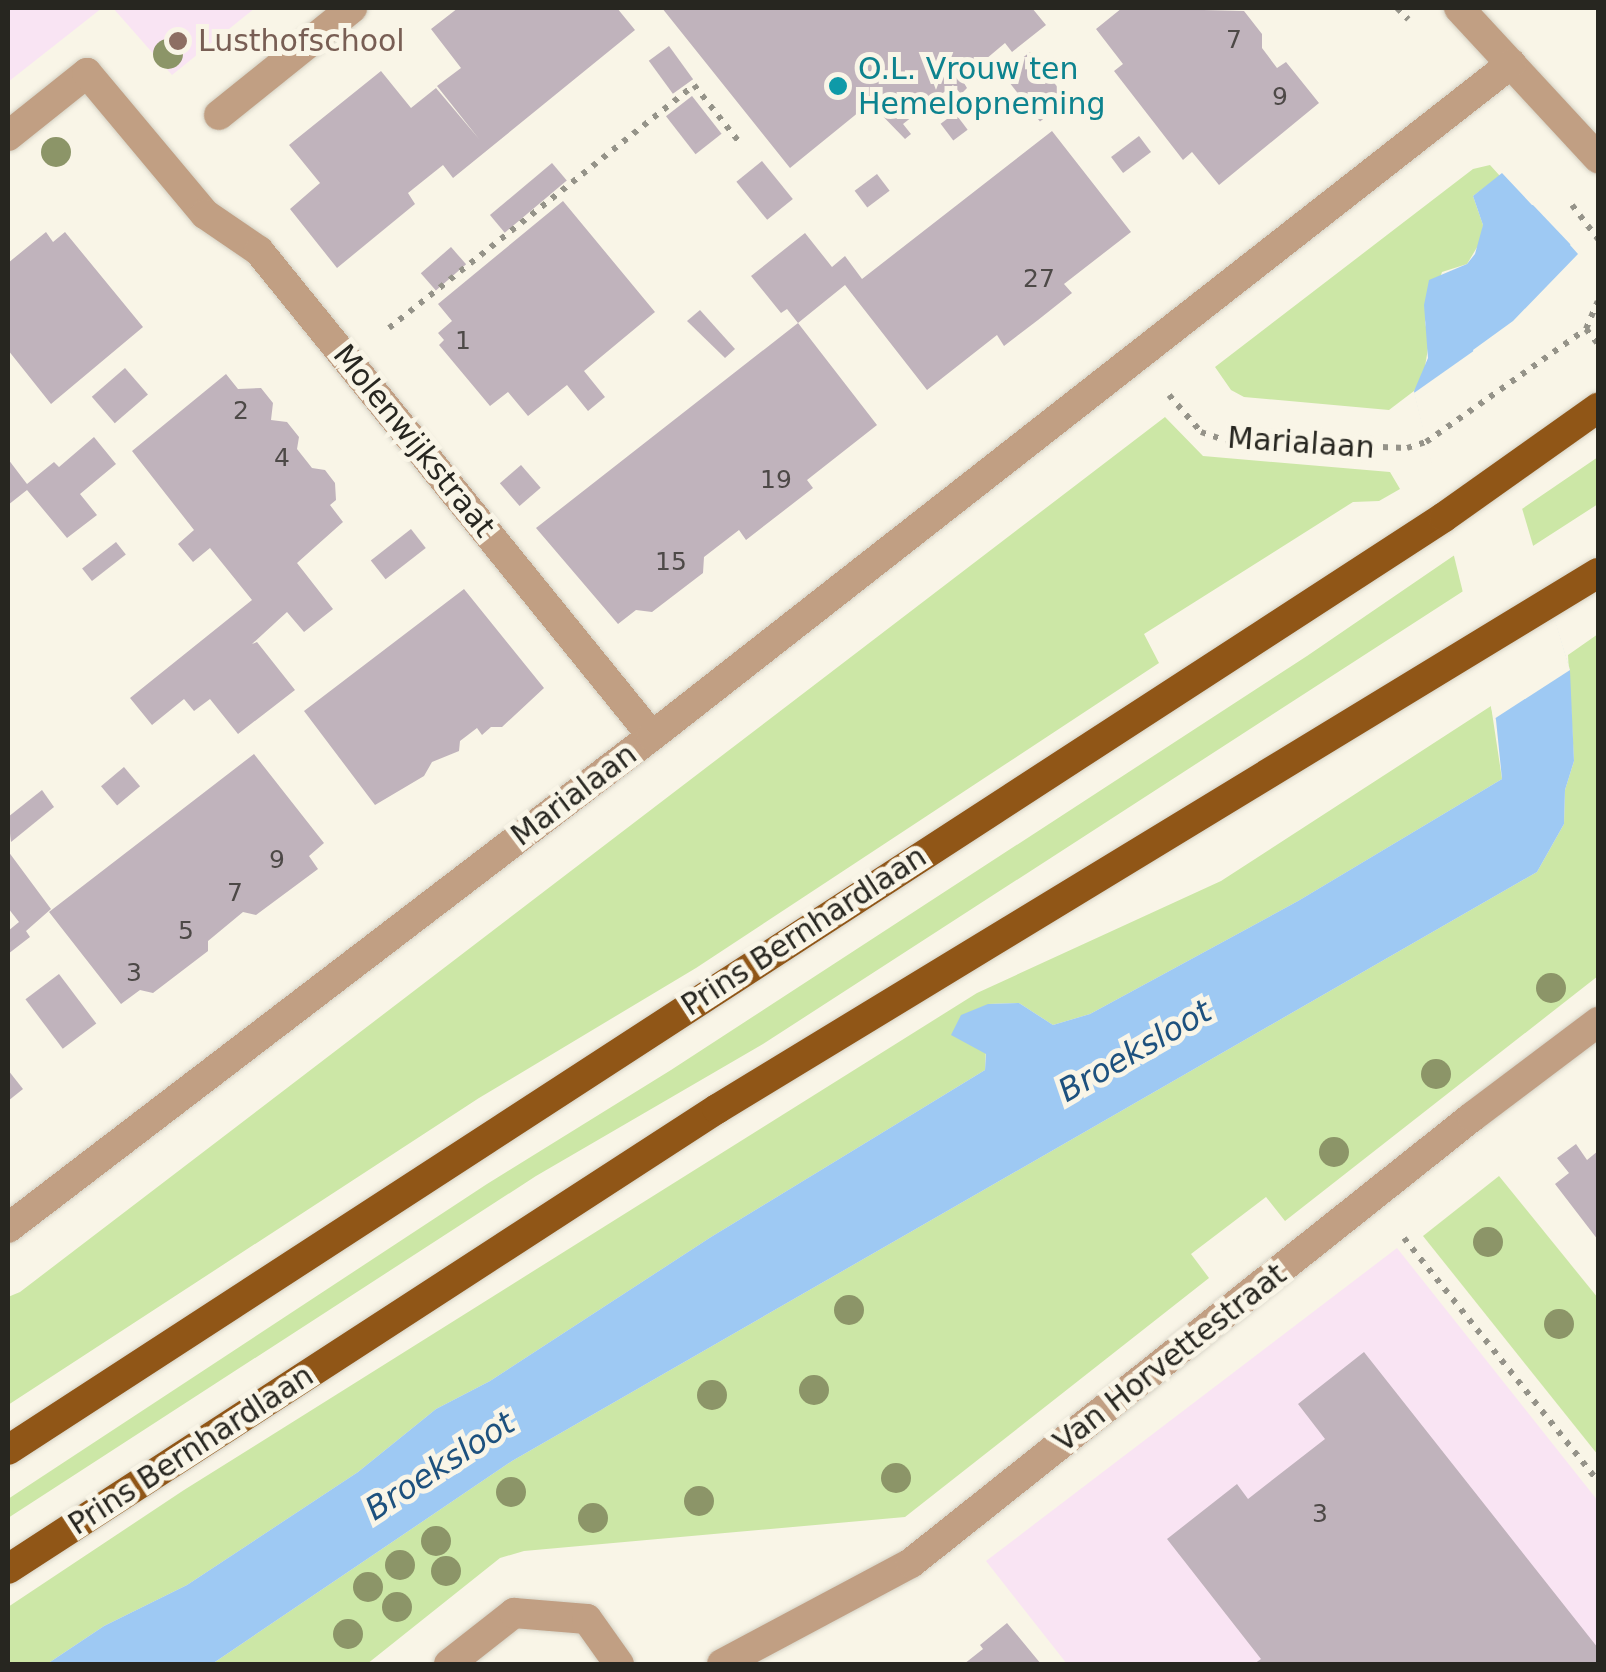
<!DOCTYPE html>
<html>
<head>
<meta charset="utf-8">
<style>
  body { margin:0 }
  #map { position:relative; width:1606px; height:1672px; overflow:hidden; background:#f9f5e7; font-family:"DejaVu Sans",sans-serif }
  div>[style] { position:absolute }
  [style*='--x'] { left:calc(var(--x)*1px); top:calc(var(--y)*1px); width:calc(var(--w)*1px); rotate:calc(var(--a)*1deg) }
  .education>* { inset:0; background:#f9e4f3 }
  .green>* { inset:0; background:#cce7a6 }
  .water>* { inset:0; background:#9ec9f3 }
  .pier>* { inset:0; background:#f9f5e7 }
  .building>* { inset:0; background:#c0b3bc; transform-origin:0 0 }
  .path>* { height:6px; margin-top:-3px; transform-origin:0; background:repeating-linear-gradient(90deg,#959389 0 5px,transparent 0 13px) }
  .roads { filter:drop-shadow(0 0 2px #d3d0c3) drop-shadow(0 0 2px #d3d0c3) }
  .minor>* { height:30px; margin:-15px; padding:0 15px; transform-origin:15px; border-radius:15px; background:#c19f83 }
  .major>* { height:30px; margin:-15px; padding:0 15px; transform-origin:15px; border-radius:15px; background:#905617 }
  .trees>* { width:30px; height:30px; margin:-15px; border-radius:50%; background:#8c9568 }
  .dots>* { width:28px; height:28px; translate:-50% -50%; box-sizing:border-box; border:5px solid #f9f5e7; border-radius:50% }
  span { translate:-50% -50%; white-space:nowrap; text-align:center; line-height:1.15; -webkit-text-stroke:10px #f9f5e7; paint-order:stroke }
  .number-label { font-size:25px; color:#4d4947 }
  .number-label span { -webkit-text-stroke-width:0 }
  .education-label { font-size:30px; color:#785e54 }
  .left { translate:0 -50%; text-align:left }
  .culture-label { font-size:30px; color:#0d838f }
  .street-label { font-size:30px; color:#272620 }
  .water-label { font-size:32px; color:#1d517e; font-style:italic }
  .frame { position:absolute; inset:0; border:10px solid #272620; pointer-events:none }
</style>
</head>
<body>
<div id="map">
  <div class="education">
    <div style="clip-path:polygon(8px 8px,102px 8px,8px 82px)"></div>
    <div style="clip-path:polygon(113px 8px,255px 8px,172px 75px)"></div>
    <div style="clip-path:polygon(1397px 1248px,1598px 1501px,1598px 1664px,1067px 1664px,986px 1561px)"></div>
  </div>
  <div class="green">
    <div style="clip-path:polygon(1490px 165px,1500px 176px,1473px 196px,1483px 225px,1482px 239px,1467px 264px,1442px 272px,1425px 322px,1429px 342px,1424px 373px,1414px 391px,1389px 410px,1244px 397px,1231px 390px,1215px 367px,1473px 169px)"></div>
    <div style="clip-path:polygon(1165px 417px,1203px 456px,1390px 472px,1400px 489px,1379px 501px,1353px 502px,1144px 634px,1159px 663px,696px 968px,479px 1098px,8px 1405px,8px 1297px,20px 1292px)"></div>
    <div style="clip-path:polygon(1598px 457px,1598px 504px,763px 1044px,536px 1176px,8px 1518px,8px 1499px,487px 1184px,671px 1070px,1307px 656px)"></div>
    <div style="clip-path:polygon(1598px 634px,1598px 976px,1285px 1221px,1266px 1197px,1191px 1254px,1209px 1278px,905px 1517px,524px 1551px,500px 1558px,367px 1664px,212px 1664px,512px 1461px,1537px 872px,1564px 824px,1565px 790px,1574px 761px,1568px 655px)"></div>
    <div style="clip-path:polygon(1491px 706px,1502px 779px,1298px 901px,1090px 1014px,1053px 1025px,1019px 1003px,988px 1004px,985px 1070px,711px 1237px,490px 1381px,436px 1409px,358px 1472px,187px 1585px,104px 1626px,47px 1664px,8px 1664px,8px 1607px,184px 1490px,977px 993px,1221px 881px)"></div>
    <div style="clip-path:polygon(1499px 1176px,1598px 1298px,1598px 1455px,1423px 1236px)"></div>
  </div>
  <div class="water">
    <div style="clip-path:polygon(1502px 173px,1532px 205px,1598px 210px,1570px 245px,1578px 254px,1513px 321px,1473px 350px,1570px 671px,1574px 761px,1565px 790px,1564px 824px,1537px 872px,512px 1461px,212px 1664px,47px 1664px,104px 1626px,187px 1585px,358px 1472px,436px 1409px,490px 1381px,711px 1237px,985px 1070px,986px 1054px,951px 1035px,961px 1015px,988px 1004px,1019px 1003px,1053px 1025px,1090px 1014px,1298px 901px,1502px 779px,1496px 720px,1414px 391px,1428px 358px,1424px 305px,1429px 280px,1467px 264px,1475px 254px,1483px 225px,1473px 196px)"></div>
  </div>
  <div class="pier">
    <div style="clip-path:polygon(1598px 122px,1598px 215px,1572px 246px,1533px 205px)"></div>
    <div style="clip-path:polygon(1475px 350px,1570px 670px,1494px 719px,1414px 393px)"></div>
  </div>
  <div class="building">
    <div style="clip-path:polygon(458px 8px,617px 8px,635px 30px,453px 178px,443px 165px,408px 193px,415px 204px,337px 268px,290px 209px,320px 183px,289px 145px,381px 71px,411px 108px,436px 88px,479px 139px,437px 86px,461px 68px,431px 29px)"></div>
    <div style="clip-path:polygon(662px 8px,1032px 8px,1046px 25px,1012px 52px,1005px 43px,986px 59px,993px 67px,986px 72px,980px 64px,961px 78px,967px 88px,961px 94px,953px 85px,934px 100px,941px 110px,935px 115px,927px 105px,903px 124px,911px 134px,905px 139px,870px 103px,790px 168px)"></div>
    <div style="clip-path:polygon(1122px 8px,1244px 11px,1262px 34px,1262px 48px,1277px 68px,1286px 62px,1319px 103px,1219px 185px,1192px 152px,1183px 160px,1114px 71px,1123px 64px,1096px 29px)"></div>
    <div style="left:669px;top:46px;width:41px;height:25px;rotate:54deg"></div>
    <div style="left:1030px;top:52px;width:61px;height:35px;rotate:52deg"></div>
    <div style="left:692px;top:96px;width:48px;height:33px;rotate:52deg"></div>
    <div style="left:955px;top:113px;width:21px;height:18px;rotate:53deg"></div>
    <div style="clip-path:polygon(1052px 131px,1131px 232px,1064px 284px,1072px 293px,1038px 320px,1004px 346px,997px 335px,927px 390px,845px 285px,798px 323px,787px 309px,781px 313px,751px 276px,805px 233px,832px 267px,845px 256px,862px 279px)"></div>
    <div style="left:1139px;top:136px;width:20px;height:35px;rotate:53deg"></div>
    <div style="left:762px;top:161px;width:49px;height:33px;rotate:51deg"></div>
    <div style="left:552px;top:163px;width:23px;height:81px;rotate:50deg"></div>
    <div style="left:877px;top:174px;width:21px;height:28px;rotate:53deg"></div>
    <div style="clip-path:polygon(563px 201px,655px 312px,584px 371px,605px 397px,588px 411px,567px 385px,528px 416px,508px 392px,490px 406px,439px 345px,444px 340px,438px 333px,452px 321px,438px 304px)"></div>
    <div style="clip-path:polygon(46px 232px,53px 242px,65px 232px,143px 327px,51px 404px,8px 350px,8px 263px)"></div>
    <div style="left:451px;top:247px;width:23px;height:40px;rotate:49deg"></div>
    <div style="clip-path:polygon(700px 310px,735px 349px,725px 358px,687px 321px)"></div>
    <div style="clip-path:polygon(798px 323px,877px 425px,807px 480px,813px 488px,746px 540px,739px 530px,704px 557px,703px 573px,652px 612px,636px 610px,618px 624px,536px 528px)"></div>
    <div style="left:125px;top:368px;width:35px;height:44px;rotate:49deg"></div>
    <div style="clip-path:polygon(226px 374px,238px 389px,261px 388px,273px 403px,271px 420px,287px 422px,299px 437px,297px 449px,312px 468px,325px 470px,335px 483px,336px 500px,330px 505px,343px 522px,297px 563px,333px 609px,304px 632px,287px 612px,252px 644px,257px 642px,295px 690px,238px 734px,210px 699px,194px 711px,184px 699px,152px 725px,130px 698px,252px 600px,210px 548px,193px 562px,178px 544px,194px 530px,132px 451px)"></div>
    <div style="clip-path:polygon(94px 437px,116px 464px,80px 494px,97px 515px,67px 538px,27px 490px,8px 505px,8px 459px,27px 484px,54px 462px,59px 467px)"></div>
    <div style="left:521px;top:465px;width:30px;height:28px;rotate:49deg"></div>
    <div style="left:411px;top:529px;width:24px;height:51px;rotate:52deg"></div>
    <div style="left:116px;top:542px;width:16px;height:43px;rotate:52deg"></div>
    <div style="clip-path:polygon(464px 589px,544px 688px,502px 727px,491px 727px,482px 735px,477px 728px,460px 741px,459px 751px,432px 762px,424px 776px,375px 805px,304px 711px)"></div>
    <div style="clip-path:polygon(254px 754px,324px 843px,309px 856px,318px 869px,256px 915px,243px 912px,208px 941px,208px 951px,153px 993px,140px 990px,121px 1004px,49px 912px)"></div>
    <div style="left:124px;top:767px;width:25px;height:30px;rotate:50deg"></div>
    <div style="clip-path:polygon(42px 790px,54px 807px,11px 842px,8px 817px)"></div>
    <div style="clip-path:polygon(8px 851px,51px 909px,26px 931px,30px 937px,8px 954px,8px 931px,19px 922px,8px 908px)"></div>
    <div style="left:59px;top:974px;width:62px;height:42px;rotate:53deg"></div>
    <div style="clip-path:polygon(8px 1070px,23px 1089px,8px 1101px)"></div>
    <div style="clip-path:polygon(1576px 1144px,1587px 1160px,1598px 1151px,1598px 1240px,1555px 1184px,1569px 1173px,1557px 1158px)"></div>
    <div style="clip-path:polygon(1364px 1352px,1598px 1648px,1598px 1664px,1254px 1664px,1261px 1659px,1167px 1539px,1237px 1484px,1248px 1499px,1325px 1439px,1298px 1404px)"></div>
    <div style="clip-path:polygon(1007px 1623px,1041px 1664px,964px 1664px,983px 1649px,980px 1645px)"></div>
  </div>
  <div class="path">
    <div style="--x:1397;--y:8;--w:16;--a:45"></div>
    <div style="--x:1572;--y:205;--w:43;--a:52.6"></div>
    <div style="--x:389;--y:328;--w:390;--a:-38.5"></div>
    <div style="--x:694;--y:85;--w:74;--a:51.6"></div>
    <div style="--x:1586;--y:329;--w:30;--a:-67"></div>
    <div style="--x:1586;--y:329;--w:19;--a:51"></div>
    <div style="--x:1169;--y:395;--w:49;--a:49.1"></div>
    <div style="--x:1201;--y:432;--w:28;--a:19"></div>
    <div style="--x:1227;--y:441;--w:180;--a:2.2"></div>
    <div style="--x:1407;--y:448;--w:20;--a:-18"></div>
    <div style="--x:1426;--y:442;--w:196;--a:-35.2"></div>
    <div style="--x:1404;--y:1238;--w:311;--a:51.4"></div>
  </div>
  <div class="roads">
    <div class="minor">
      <div style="--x:1459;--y:8;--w:205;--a:47.2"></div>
      <div style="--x:219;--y:115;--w:171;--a:-38.8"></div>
      <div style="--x:8;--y:136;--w:101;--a:-38.6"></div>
      <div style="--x:87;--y:73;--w:184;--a:50.1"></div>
      <div style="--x:205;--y:214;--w:65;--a:34.4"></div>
      <div style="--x:259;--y:251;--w:624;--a:50.98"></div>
      <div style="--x:8;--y:1228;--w:810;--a:-37.38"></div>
      <div style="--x:652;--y:736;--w:1091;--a:-38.04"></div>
      <div style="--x:449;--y:1664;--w:83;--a:-38.1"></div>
      <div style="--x:514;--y:1613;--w:73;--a:4.7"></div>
      <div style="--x:587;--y:1619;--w:55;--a:54.6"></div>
      <div style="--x:722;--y:1664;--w:214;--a:-28.1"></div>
      <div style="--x:911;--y:1563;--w:717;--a:-38.49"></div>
      <div style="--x:1472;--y:1117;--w:158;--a:-37"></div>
    </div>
    <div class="major">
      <div style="--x:8;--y:1450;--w:1712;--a:-33.01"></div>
      <div style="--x:1444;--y:517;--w:189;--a:-35.3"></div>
      <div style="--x:8;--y:1569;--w:845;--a:-32.98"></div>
      <div style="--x:717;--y:1109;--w:1031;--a:-31.32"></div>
    </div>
  </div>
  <div class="trees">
    <div style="left:168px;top:54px"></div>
    <div style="left:56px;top:152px"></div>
    <div style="left:1551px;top:988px"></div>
    <div style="left:1436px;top:1074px"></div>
    <div style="left:1334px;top:1152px"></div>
    <div style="left:1488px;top:1242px"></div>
    <div style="left:849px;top:1310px"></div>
    <div style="left:1559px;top:1324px"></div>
    <div style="left:814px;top:1390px"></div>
    <div style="left:712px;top:1395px"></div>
    <div style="left:896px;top:1478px"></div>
    <div style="left:511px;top:1492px"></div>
    <div style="left:699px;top:1501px"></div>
    <div style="left:593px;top:1518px"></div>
    <div style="left:436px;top:1541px"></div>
    <div style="left:400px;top:1565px"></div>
    <div style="left:446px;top:1571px"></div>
    <div style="left:368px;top:1587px"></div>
    <div style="left:397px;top:1607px"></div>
    <div style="left:348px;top:1634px"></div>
  </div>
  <div class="dots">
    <div style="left:178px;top:41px;background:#8d6e63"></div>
    <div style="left:838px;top:86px;background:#0f9aa8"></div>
  </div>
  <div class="number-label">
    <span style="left:1234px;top:40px">7</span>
    <span style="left:1280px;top:97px">9</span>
    <span style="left:1039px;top:279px">27</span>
    <span style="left:463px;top:341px">1</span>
    <span style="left:241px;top:411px">2</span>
    <span style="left:282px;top:458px">4</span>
    <span style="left:776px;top:480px">19</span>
    <span style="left:671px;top:562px">15</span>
    <span style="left:277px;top:860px">9</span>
    <span style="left:235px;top:893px">7</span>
    <span style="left:186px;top:931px">5</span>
    <span style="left:134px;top:973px">3</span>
    <span style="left:1320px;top:1514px">3</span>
  </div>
  <div class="education-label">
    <span class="left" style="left:198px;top:41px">Lusthofschool</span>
  </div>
  <div class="culture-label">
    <span class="left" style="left:858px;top:86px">O.L. Vrouw ten<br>Hemelopneming</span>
  </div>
  <div class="street-label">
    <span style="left:414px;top:441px;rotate:51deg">Molenwijkstraat</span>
    <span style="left:1301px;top:443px;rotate:4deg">Marialaan</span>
    <span style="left:574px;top:795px;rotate:-37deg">Marialaan</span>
    <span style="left:804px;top:931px;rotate:-33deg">Prins Bernhardlaan</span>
    <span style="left:1170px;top:1358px;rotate:-38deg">Van Horvettestraat</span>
    <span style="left:191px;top:1450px;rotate:-33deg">Prins Bernhardlaan</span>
  </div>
  <div class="water-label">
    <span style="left:1135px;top:1051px;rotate:-30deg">Broeksloot</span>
    <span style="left:440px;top:1466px;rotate:-33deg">Broeksloot</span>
  </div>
  <div class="frame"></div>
</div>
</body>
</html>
